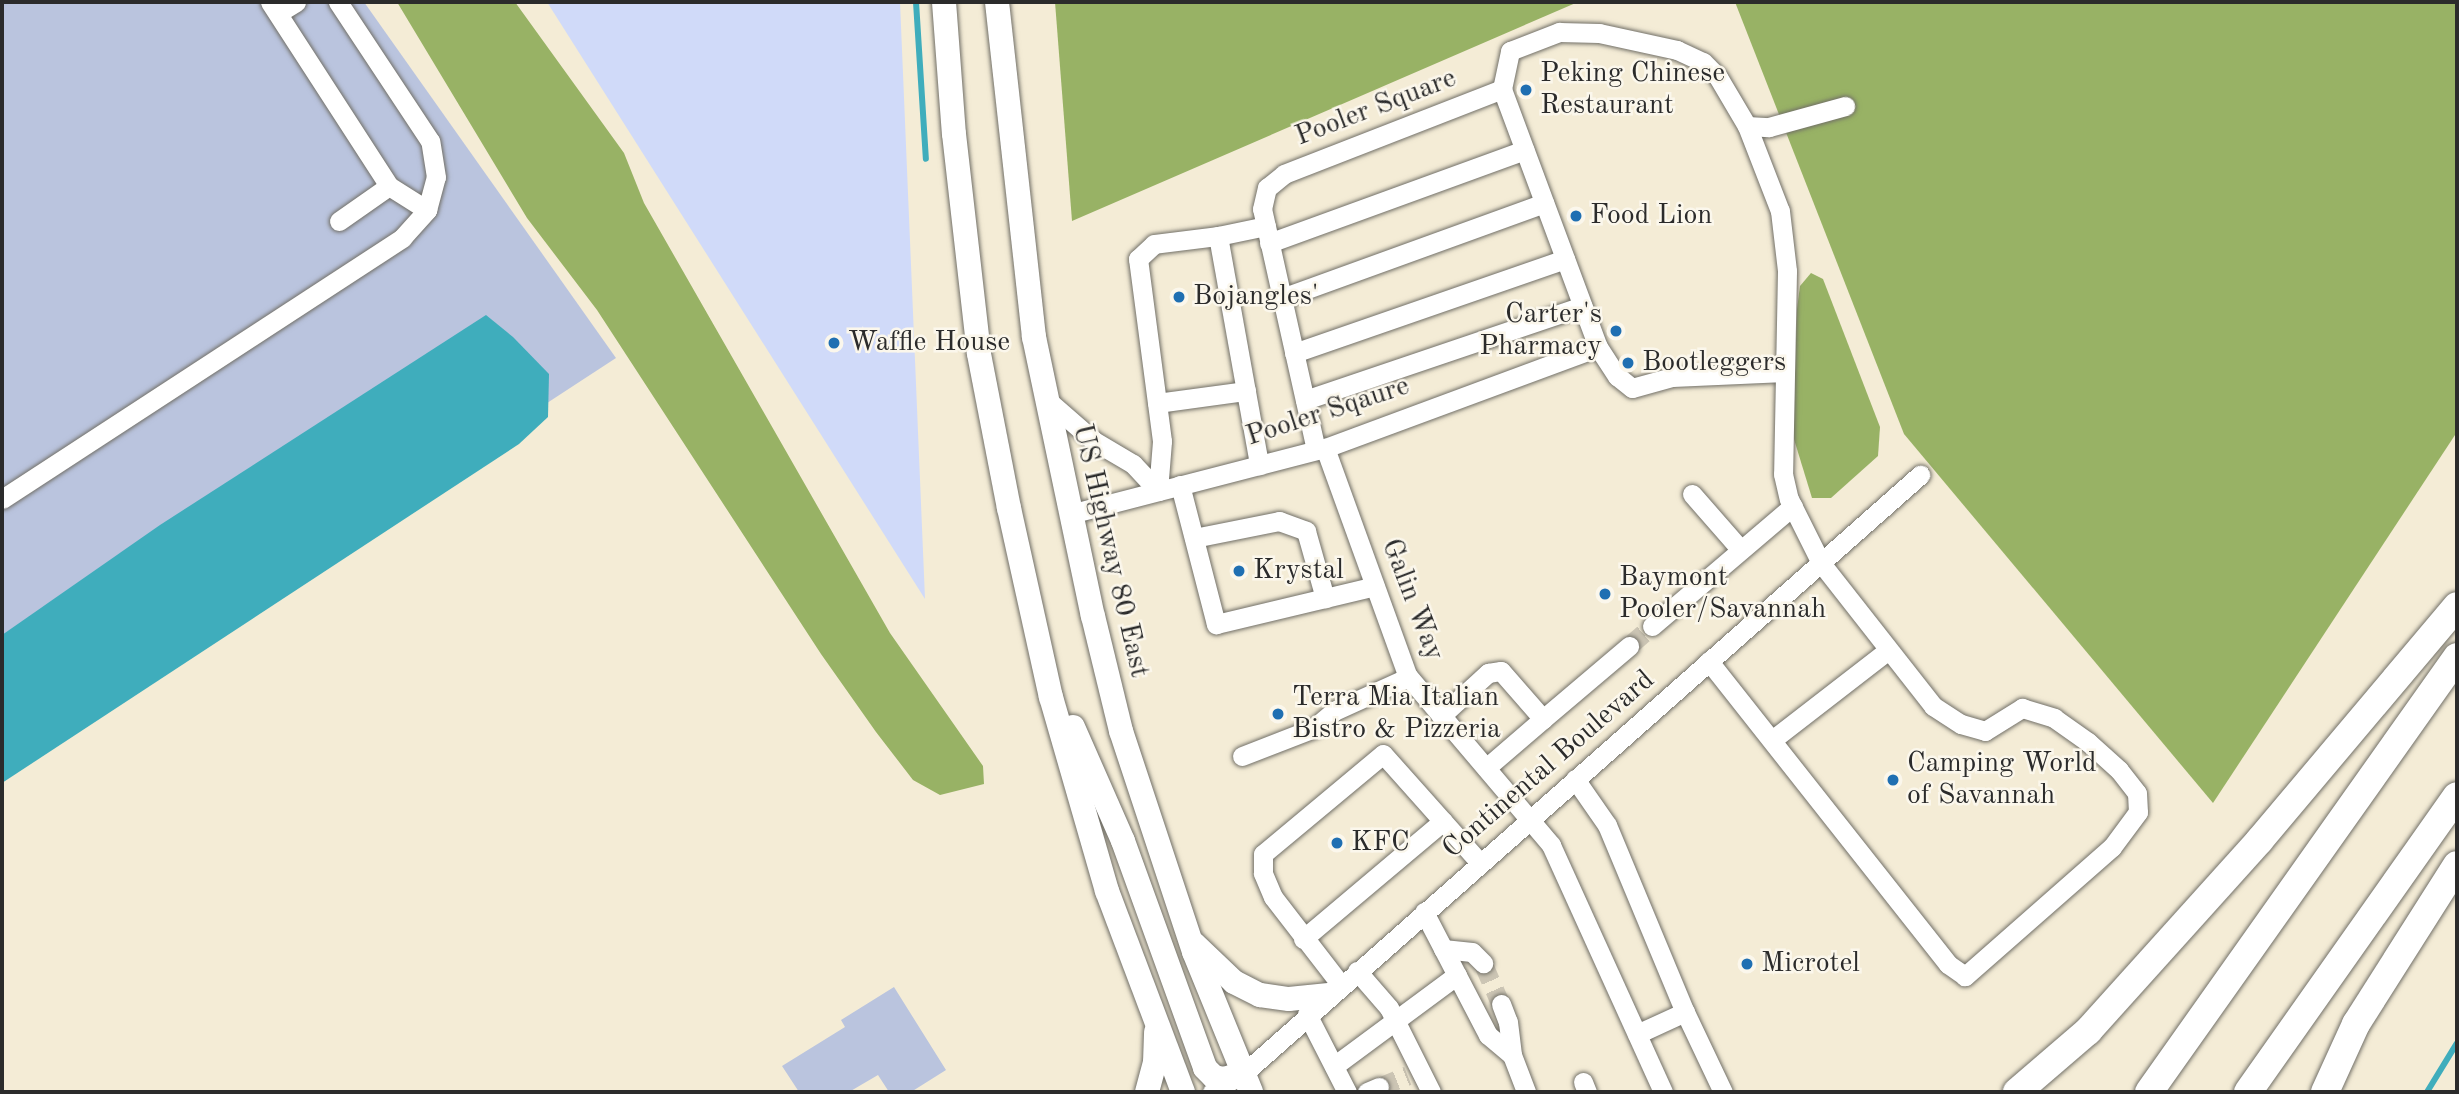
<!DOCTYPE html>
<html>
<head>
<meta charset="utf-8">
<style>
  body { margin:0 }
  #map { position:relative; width:2459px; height:1094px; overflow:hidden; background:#f4ecd6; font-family:"Old Standard TT",serif }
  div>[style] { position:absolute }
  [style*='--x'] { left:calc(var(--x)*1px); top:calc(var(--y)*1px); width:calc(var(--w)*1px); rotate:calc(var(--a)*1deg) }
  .built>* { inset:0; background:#d0daf9 }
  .industrial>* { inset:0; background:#bac4de }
  .forest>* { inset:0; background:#98b265 }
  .water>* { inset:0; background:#3fadbc }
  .stream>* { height:6px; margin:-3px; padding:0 3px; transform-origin:3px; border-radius:3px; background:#3fadbc }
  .minor-tunnel>* { height:19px; margin-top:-9.5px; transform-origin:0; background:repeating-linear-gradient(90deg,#ccc5b4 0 19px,transparent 0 29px) }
  .roads { filter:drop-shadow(0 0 2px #716f67) drop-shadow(0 0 2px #716f67) }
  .minor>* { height:19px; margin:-9.5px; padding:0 9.5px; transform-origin:9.5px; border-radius:9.5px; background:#fff }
  .major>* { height:24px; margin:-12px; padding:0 12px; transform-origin:12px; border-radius:12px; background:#fff }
  .highway>* { height:28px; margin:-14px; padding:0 14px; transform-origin:14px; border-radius:14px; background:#fff }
  .dots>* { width:19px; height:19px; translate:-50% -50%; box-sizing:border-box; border:4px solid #fbf7ec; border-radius:50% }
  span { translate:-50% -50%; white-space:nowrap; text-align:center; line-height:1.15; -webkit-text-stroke:5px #fbf7ec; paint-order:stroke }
  .poi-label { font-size:28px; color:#2b2b2b }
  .left { translate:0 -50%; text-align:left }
  .right { translate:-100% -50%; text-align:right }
  .street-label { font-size:28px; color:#2b2b2b }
  .frame { position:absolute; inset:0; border:4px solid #2b2b2b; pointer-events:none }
</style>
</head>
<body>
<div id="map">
  <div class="built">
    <div style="clip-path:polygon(547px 2px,900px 2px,925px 599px)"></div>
  </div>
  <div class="industrial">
    <div style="clip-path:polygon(2px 2px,364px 2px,616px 358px,2px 759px)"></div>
    <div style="clip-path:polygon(894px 987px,946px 1070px,911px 1092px,889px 1092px,878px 1075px,849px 1092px,799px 1092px,782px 1066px,845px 1027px,841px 1020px)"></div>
  </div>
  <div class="forest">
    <div style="clip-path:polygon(397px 2px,515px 2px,624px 153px,644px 203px,890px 633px,983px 766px,984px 784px,940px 795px,913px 780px,876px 732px,821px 654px,597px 310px,527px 218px)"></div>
    <div style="clip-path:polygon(1055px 2px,1578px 2px,1072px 221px)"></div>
    <div style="clip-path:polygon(1735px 2px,2457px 2px,2457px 432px,2213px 803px,1904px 434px)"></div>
    <div style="clip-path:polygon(1811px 273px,1823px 279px,1880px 427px,1878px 456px,1831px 498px,1812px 498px,1793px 436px,1797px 309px,1800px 286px)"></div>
  </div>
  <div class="water">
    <div style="clip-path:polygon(486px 315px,513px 337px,549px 374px,548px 417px,519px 444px,2px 783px,2px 635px,160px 525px)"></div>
  </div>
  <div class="stream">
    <div style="--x:916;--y:2;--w:157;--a:86.4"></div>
    <div style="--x:2427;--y:1092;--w:57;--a:-58.5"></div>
  </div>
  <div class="minor-tunnel">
    <div style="--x:1629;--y:646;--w:30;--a:-41"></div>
    <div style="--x:1483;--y:963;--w:45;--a:66.3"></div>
    <div style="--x:1379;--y:1087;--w:31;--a:-22"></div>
  </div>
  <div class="roads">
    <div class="minor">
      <div style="--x:270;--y:2;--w:219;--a:57.1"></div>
      <div style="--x:389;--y:186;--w:45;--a:32.3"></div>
      <div style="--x:278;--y:13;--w:21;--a:-31"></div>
      <div style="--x:1502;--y:89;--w:39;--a:-78"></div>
      <div style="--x:1510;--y:51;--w:53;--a:-21.2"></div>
      <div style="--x:1559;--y:32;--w:40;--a:1.4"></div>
      <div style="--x:1599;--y:33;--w:80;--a:12.3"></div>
      <div style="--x:1677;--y:50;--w:29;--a:25"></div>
      <div style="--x:1703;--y:62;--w:21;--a:45"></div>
      <div style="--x:1718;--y:77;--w:57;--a:59.4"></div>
      <div style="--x:1747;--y:126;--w:91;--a:68.8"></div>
      <div style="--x:1780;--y:211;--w:60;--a:83.3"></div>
      <div style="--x:1787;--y:271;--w:203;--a:91.1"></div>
      <div style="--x:1783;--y:474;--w:26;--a:77"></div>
      <div style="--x:1789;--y:499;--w:72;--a:63.4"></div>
      <div style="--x:1821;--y:563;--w:182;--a:51.9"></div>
      <div style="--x:1933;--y:706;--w:33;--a:33"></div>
      <div style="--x:1961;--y:724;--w:25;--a:16"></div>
      <div style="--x:1985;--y:731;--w:44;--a:-31.9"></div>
      <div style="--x:2022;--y:708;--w:34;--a:17"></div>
      <div style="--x:2054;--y:718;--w:42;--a:35.2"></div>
      <div style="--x:2088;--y:742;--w:42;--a:42.1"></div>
      <div style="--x:2119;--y:770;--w:29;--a:52"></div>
      <div style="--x:2137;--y:793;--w:19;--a:87"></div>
      <div style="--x:2138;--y:812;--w:44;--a:126.6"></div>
      <div style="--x:2112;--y:847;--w:196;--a:138.7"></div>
      <div style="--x:1965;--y:976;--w:21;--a:-145"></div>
      <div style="--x:1948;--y:964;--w:386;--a:-128.3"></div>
      <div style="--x:1747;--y:126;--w:22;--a:3"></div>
      <div style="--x:1769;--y:127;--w:79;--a:-15.4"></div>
      <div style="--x:339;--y:221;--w:61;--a:-35"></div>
      <div style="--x:1218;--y:236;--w:49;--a:-11.8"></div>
      <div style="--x:1269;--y:243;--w:272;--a:-20"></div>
      <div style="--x:1282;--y:298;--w:279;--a:-19.9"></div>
      <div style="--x:1294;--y:353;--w:287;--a:-19.1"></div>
      <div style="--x:1047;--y:400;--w:62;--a:41.1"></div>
      <div style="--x:1094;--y:441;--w:45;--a:30.5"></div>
      <div style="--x:1133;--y:464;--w:37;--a:47"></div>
      <div style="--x:1305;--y:400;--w:293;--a:-18.7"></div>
      <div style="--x:1157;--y:403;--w:90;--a:-7.7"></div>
      <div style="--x:1325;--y:448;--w:241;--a:70.1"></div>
      <div style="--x:1407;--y:675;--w:223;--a:49.7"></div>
      <div style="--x:1551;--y:845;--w:271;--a:65.6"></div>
      <div style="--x:1316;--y:450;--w:247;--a:-102.6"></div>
      <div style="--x:1262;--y:209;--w:22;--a:-77"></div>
      <div style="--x:1267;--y:188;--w:22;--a:-39"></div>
      <div style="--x:1284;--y:174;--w:234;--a:-21.3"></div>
      <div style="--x:1502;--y:89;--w:275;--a:69.6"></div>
      <div style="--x:1598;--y:347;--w:35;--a:57"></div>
      <div style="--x:1617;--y:376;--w:19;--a:39"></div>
      <div style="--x:1632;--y:388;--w:41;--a:-15.4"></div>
      <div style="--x:1672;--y:377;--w:113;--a:-2.5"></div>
      <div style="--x:1180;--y:485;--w:144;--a:75.5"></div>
      <div style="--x:1216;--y:624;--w:163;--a:-13.4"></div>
      <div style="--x:1158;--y:491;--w:50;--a:-85.4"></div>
      <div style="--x:1162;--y:441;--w:184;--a:-97.5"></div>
      <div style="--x:1138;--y:259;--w:22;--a:-43"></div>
      <div style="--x:1154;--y:244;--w:64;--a:-7.1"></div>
      <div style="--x:1218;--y:236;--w:233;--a:79.8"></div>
      <div style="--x:1692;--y:494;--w:74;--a:48.8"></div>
      <div style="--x:2;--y:499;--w:478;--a:-33.1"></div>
      <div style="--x:402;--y:238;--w:38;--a:-48"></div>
      <div style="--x:427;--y:210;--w:34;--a:-75"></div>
      <div style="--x:436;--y:177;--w:36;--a:-99"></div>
      <div style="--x:430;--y:141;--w:167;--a:-123.5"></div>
      <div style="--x:1070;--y:514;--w:263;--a:-14.5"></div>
      <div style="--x:1325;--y:448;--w:291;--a:-20.3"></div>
      <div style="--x:1194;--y:538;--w:87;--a:-11.3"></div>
      <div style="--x:1279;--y:521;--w:29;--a:20"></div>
      <div style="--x:1306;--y:531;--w:70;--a:74.2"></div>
      <div style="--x:1652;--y:626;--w:185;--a:-40.4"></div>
      <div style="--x:1441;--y:716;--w:64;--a:-42.5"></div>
      <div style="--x:1488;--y:673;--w:13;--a:-9"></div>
      <div style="--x:1501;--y:671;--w:64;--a:48.8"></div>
      <div style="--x:1543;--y:719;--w:75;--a:139.3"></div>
      <div style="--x:1543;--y:719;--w:113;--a:-40.3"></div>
      <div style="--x:1772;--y:740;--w:145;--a:-37.7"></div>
      <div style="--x:1242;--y:756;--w:77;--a:-21.3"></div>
      <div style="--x:1314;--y:728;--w:26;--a:-40"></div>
      <div style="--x:1334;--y:711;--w:82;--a:-24.4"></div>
      <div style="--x:1575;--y:779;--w:56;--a:55.2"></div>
      <div style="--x:1607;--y:825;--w:200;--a:67.4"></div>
      <div style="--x:1684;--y:1010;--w:91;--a:64.6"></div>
      <div style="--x:1424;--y:912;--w:139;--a:62.5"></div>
      <div style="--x:1488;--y:1035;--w:31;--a:40"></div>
      <div style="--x:1512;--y:1055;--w:40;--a:69"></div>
      <div style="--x:1303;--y:939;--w:183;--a:-40.1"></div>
      <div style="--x:1443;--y:949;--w:29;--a:6"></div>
      <div style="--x:1472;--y:952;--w:16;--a:45"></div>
      <div style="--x:1357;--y:971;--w:49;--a:49.1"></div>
      <div style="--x:1389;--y:1008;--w:94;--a:63.4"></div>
      <div style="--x:1341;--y:985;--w:111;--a:-127.7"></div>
      <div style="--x:1273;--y:897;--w:26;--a:-113"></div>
      <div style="--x:1263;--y:873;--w:19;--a:-90"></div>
      <div style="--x:1263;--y:854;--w:156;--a:-39.8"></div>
      <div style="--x:1383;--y:754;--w:146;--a:48.3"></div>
      <div style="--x:1501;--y:1004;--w:19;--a:69"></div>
      <div style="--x:1508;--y:1022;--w:33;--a:83"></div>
      <div style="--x:1307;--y:1014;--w:88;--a:62.9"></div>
      <div style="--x:1637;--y:1034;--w:53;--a:-24.6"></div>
      <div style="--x:1334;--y:1066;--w:153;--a:-36.5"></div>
      <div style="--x:1583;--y:1082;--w:11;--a:68"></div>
      <div style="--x:1212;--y:1092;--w:37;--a:-31"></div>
      <div style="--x:1244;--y:1073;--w:903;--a:-41.5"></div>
      <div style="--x:1367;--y:1092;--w:13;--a:-23"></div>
    </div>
    <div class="major">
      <div style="--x:944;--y:2;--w:132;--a:85.7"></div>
      <div style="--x:954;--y:134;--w:221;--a:83.5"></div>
      <div style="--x:979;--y:354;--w:157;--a:79"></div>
      <div style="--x:1009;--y:508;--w:194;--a:77.5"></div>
      <div style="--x:1051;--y:697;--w:202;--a:73.9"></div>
      <div style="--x:1107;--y:891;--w:215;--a:69.3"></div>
      <div style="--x:997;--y:2;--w:337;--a:83.7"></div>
      <div style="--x:1034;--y:337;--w:285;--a:78.1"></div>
      <div style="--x:1093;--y:616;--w:118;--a:76.3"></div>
      <div style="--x:1121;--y:731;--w:233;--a:71.7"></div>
      <div style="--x:1194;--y:952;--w:151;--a:67.8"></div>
      <div style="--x:1073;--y:727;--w:124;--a:66.3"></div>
      <div style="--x:1123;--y:841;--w:241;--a:70.1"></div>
      <div style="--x:1205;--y:1068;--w:13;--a:45"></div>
      <div style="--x:1214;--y:1077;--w:10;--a:11"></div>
      <div style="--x:1224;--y:1079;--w:21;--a:-17"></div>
      <div style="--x:1194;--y:944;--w:55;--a:43.5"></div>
      <div style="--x:1234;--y:982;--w:29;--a:27"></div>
      <div style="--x:1260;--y:995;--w:29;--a:8"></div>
      <div style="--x:1289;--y:999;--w:40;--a:-5.7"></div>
      <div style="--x:1147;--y:1092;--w:30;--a:-75"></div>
      <div style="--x:1155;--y:1063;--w:31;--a:-88"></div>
    </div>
    <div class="highway">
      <div style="--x:2017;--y:1092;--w:94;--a:-40.7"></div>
      <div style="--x:2088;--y:1031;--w:256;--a:-48"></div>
      <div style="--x:2259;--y:841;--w:307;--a:-49.9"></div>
      <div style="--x:2149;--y:1092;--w:533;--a:-54.7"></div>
      <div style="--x:2248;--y:1092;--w:362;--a:-54.8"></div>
      <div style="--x:2325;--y:1092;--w:75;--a:-65.5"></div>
      <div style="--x:2356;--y:1024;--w:188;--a:-57.6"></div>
    </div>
  </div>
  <div class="dots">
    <div style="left:1526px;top:90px;background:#1f6fb2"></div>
    <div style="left:1576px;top:216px;background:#1f6fb2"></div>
    <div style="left:1179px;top:297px;background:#1f6fb2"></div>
    <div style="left:1616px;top:331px;background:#1f6fb2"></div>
    <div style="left:834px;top:343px;background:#1f6fb2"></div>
    <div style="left:1628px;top:363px;background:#1f6fb2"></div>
    <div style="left:1239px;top:571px;background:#1f6fb2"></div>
    <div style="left:1605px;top:594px;background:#1f6fb2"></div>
    <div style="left:1278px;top:714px;background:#1f6fb2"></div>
    <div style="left:1893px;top:780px;background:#1f6fb2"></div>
    <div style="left:1337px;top:843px;background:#1f6fb2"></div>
    <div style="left:1747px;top:964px;background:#1f6fb2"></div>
  </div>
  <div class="poi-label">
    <span class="left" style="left:1540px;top:90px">Peking Chinese<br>Restaurant</span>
    <span class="left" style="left:1590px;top:216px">Food Lion</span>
    <span class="left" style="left:1193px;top:297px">Bojangles'</span>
    <span class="right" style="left:1602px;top:331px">Carter's<br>Pharmacy</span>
    <span class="left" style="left:848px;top:343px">Waffle House</span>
    <span class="left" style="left:1642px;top:363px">Bootleggers</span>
    <span class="left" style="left:1253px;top:571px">Krystal</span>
    <span class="left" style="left:1619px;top:594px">Baymont<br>Pooler/Savannah</span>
    <span class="left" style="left:1292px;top:714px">Terra Mia Italian<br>Bistro &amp; Pizzeria</span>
    <span class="left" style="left:1907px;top:780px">Camping World<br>of Savannah</span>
    <span class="left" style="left:1351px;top:843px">KFC</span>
    <span class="left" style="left:1761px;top:964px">Microtel</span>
  </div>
  <div class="street-label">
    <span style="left:1376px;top:108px;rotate:-21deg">Pooler Square</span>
    <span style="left:1328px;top:412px;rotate:-18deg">Pooler Sqaure</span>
    <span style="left:1110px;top:551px;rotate:77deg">US Highway 80 East</span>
    <span style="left:1412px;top:600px;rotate:69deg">Galin Way</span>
    <span style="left:1549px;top:765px;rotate:-41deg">Continental Boulevard</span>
  </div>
  <div class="frame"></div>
</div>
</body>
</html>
